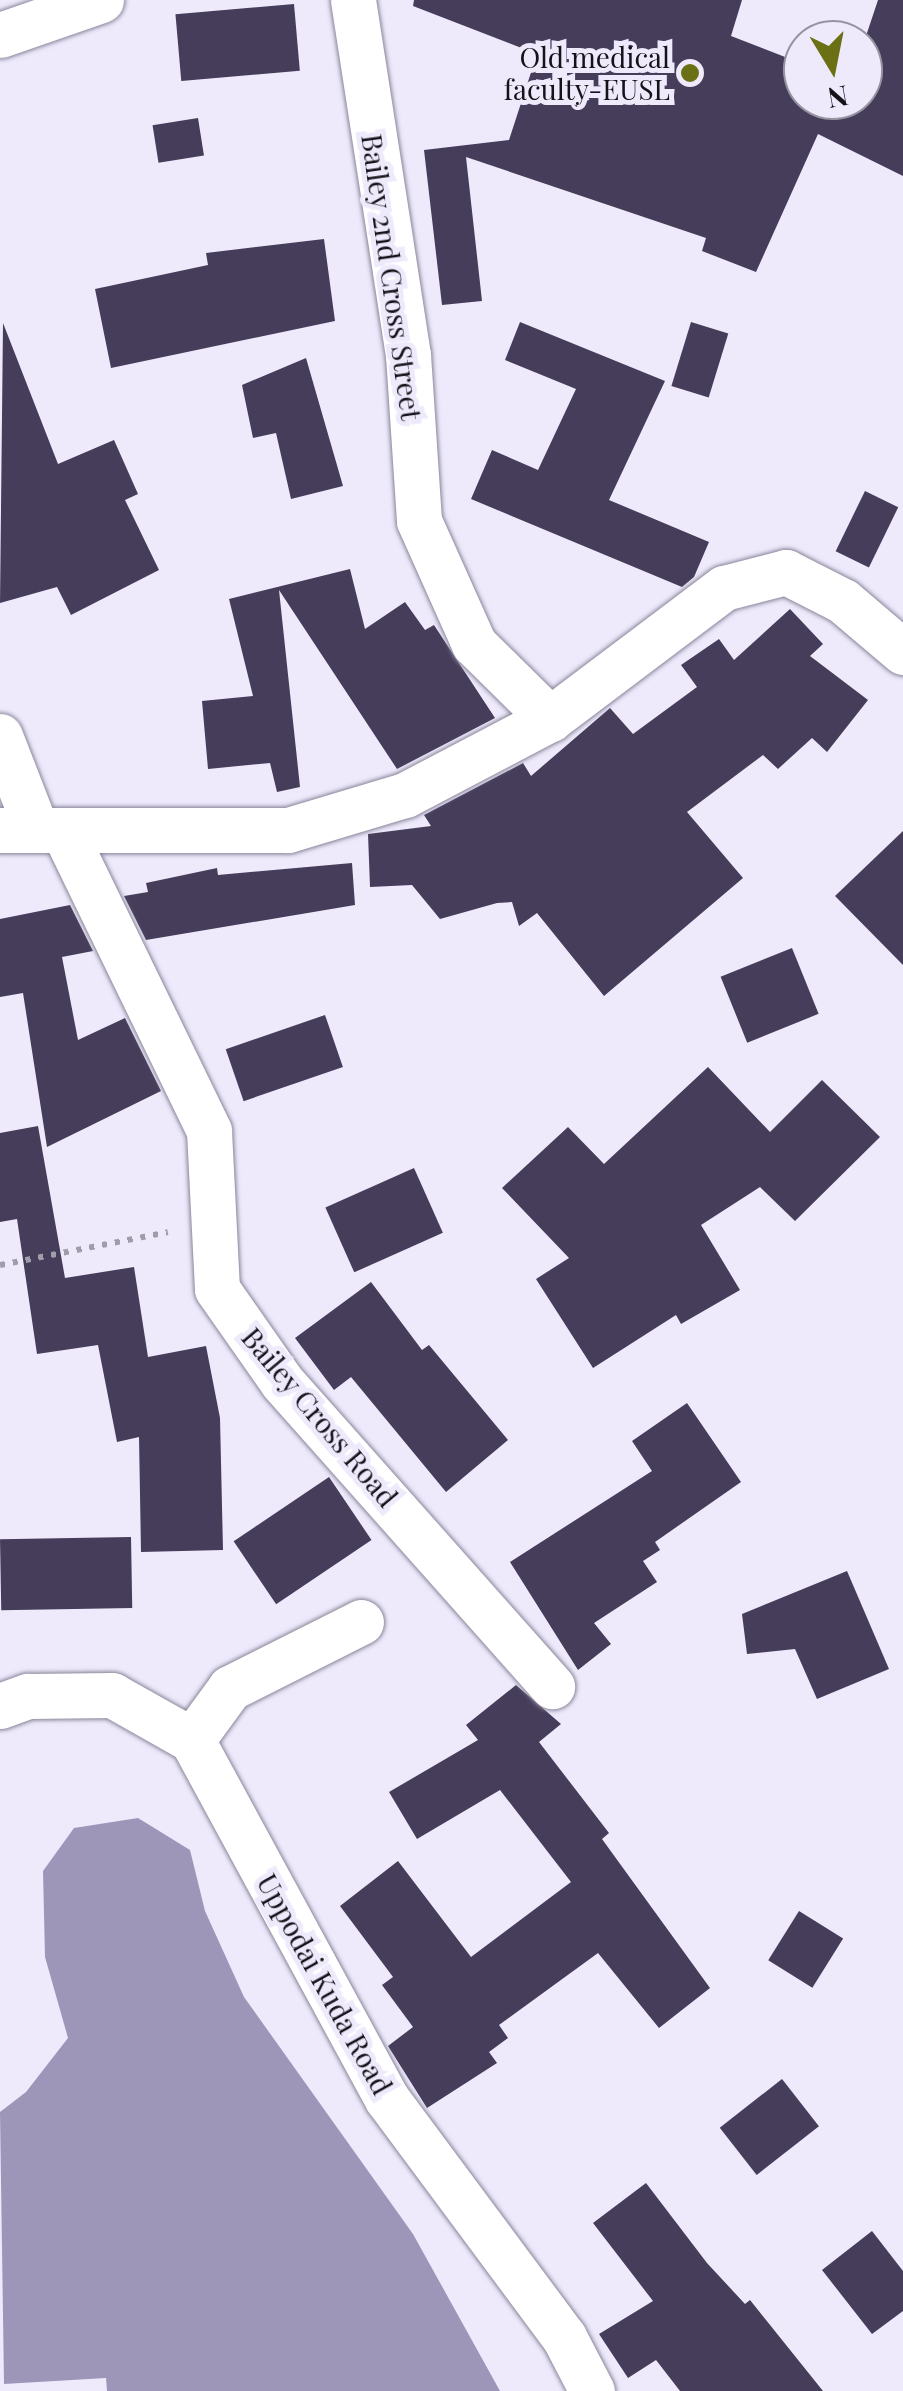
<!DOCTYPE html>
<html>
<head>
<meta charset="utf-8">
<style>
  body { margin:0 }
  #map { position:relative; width:903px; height:2391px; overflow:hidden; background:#eeeafc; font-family:"Playfair Display",serif }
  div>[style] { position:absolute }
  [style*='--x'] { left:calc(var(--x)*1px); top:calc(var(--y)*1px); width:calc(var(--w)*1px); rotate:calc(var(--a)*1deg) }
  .water>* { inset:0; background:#9e96b8 }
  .building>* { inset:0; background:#453d5a; transform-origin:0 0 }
  .path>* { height:6px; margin-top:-3px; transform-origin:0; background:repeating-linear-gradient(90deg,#a09dab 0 5px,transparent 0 13px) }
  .roads { filter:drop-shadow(0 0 2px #8a859a) drop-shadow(0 0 2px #8a859a) }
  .minor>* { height:45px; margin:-22.5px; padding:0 22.5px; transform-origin:22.5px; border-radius:22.5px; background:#fff }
  .dots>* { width:28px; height:28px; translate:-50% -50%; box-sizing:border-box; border:5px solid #eeeafc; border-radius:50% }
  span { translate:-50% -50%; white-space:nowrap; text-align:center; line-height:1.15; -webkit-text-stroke:10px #eeeafc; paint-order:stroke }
  .poi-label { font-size:28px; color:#15131a }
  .right { translate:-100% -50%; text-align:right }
  .street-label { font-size:28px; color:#15131a }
  .north { position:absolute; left:783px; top:20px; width:100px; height:100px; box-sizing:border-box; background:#eeeafc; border:2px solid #9794a2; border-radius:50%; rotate:170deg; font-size:28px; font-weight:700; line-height:40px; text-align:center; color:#15131a }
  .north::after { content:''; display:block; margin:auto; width:35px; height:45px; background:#6c7015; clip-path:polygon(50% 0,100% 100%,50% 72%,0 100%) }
</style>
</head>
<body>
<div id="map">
  <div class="water">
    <div style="clip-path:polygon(138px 1818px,190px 1850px,205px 1911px,244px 1997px,413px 2234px,500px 2391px,107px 2391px,106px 2378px,4px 2384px,0 2112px,26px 2092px,68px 2038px,45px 1957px,43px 1871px,74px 1828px)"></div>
  </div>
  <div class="building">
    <div style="clip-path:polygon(414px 0,742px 0,731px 36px,803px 64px,803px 100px,863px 100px,863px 45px,878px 0,903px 0,903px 176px,818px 134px,756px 272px,702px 251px,706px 238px,466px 157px,482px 301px,442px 305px,424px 150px,509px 140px,537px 54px,413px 6px)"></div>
    <div style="left:294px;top:4px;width:67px;height:119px;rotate:85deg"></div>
    <div style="left:198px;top:118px;width:38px;height:46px;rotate:81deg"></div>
    <div style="clip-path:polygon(324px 239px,335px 321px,111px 368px,95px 289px,208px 265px,206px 253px)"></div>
    <div style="clip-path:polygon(520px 322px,665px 381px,609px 500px,709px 542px,694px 577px,682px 587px,471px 499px,492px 450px,538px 470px,576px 389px,505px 360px)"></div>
    <div style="left:691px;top:322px;width:39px;height:67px;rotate:17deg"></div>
    <div style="clip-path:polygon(3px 323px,58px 464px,114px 440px,138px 494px,125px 500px,159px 570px,71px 615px,57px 587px,0 603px)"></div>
    <div style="clip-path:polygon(306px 358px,343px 486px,291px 499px,276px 433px,253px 438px,242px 385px)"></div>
    <div style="left:865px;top:491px;width:37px;height:67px;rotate:26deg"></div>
    <div style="clip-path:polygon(350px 569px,365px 629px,405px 602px,425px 630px,434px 625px,495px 718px,397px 769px,279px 590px,300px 787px,277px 792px,270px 763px,208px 769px,202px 701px,253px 696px,229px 599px)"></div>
    <div style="clip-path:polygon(790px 609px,823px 644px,810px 656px,868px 700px,827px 752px,812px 738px,778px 769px,763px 755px,687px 812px,743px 878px,604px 996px,537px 913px,519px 926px,512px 902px,497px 903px,440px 919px,412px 885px,370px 887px,368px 834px,431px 826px,424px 815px,523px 763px,531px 776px,610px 708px,633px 734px,697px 687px,681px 665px,719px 639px,734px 660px)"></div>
    <div style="clip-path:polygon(903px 831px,903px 965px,835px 896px)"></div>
    <div style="clip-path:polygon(352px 863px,355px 905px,146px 940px,124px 896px,148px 892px,146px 883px,217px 868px,218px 875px)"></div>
    <div style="clip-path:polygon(70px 905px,93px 951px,62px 957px,78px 1040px,125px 1018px,161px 1091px,47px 1147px,23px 993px,0 997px,0 919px)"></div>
    <div style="left:792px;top:948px;width:71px;height:77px;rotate:68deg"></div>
    <div style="left:325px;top:1015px;width:55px;height:105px;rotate:71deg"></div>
    <div style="clip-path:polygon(708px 1067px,770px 1132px,822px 1080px,880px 1137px,795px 1221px,760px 1187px,701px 1225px,740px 1290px,681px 1324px,676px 1315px,593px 1368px,536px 1279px,569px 1258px,502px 1188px,568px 1127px,604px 1164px)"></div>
    <div style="clip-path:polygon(38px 1126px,65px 1278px,134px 1267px,148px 1357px,206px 1346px,220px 1418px,223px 1550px,141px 1552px,139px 1437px,117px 1442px,98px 1345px,37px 1354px,17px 1219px,0 1222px,0 1133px)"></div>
    <div style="left:414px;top:1168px;width:71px;height:97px;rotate:66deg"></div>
    <div style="clip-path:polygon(371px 1282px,422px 1350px,429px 1345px,508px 1440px,446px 1492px,351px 1377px,334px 1390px,295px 1338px)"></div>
    <div style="clip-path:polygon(687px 1403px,741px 1482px,655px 1542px,660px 1550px,643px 1561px,657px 1582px,594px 1623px,611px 1644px,578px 1670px,510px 1562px,652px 1471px,632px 1441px)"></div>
    <div style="left:329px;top:1477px;width:76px;height:115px;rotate:56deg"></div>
    <div style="left:131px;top:1537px;width:71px;height:131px;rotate:89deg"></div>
    <div style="clip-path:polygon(847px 1571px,889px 1669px,817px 1699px,795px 1649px,747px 1654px,742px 1614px)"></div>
    <div style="clip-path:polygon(516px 1685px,561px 1724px,539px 1742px,609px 1833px,602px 1839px,710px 1988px,659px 2028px,598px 1953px,499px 2025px,508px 2038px,489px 2052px,497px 2063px,427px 2108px,388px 2046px,413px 2027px,382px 1985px,393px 1977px,340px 1906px,398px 1861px,471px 1957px,571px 1882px,500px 1790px,417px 1839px,389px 1792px,478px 1740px,466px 1725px)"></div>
    <div style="left:799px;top:1911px;width:52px;height:58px;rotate:32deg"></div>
    <div style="left:782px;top:2079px;width:60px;height:79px;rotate:52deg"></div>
    <div style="clip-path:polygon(646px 2183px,707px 2263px,745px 2304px,750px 2300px,823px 2391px,680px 2391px,656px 2360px,628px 2378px,599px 2334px,653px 2301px,593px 2223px)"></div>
    <div style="clip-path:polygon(872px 2231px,903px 2271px,903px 2311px,872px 2334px,822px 2270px)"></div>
  </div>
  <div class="path">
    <div style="--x:0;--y:1265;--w:171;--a:-11.1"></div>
  </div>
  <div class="roads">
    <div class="minor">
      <div style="--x:353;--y:0;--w:359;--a:81.2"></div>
      <div style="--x:408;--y:355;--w:166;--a:86.2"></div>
      <div style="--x:419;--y:521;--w:135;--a:65.9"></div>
      <div style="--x:474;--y:644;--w:107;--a:44.6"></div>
      <div style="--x:0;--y:35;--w:107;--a:-19.1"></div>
      <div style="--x:0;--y:736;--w:100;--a:68.8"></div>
      <div style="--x:0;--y:830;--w:288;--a:0"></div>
      <div style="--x:288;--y:830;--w:122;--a:-16.7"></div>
      <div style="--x:405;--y:795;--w:164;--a:-27.7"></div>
      <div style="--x:550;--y:719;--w:218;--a:-37"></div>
      <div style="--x:724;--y:588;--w:64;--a:-14.5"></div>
      <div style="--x:786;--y:572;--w:64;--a:27"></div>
      <div style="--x:843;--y:601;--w:79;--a:40.4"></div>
      <div style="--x:64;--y:832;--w:332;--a:64.1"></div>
      <div style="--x:209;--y:1131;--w:158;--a:87.1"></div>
      <div style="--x:217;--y:1289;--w:113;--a:55"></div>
      <div style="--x:282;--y:1382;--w:407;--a:48.4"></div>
      <div style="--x:361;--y:1622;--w:147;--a:153.3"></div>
      <div style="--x:230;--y:1688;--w:64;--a:126.2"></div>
      <div style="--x:192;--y:1740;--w:409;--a:61.5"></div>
      <div style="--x:387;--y:2099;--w:297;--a:53.4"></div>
      <div style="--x:564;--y:2337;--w:61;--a:62.6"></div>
      <div style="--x:0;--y:1706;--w:30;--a:-20"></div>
      <div style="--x:28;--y:1696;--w:84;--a:-0.7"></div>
      <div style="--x:112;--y:1695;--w:92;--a:29.4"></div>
    </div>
  </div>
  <div class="dots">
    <div style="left:690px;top:73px;background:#6c7015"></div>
  </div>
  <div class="poi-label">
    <span class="right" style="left:670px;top:73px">Old medical<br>faculty-EUSL</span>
  </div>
  <div class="street-label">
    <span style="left:392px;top:277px;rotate:82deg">Bailey 2nd Cross Street</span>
    <span style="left:320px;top:1417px;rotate:50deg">Bailey Cross Road</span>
    <span style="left:325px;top:1984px;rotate:61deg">Uppodai Kuda Road</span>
  </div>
  <div class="north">N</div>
</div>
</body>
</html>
